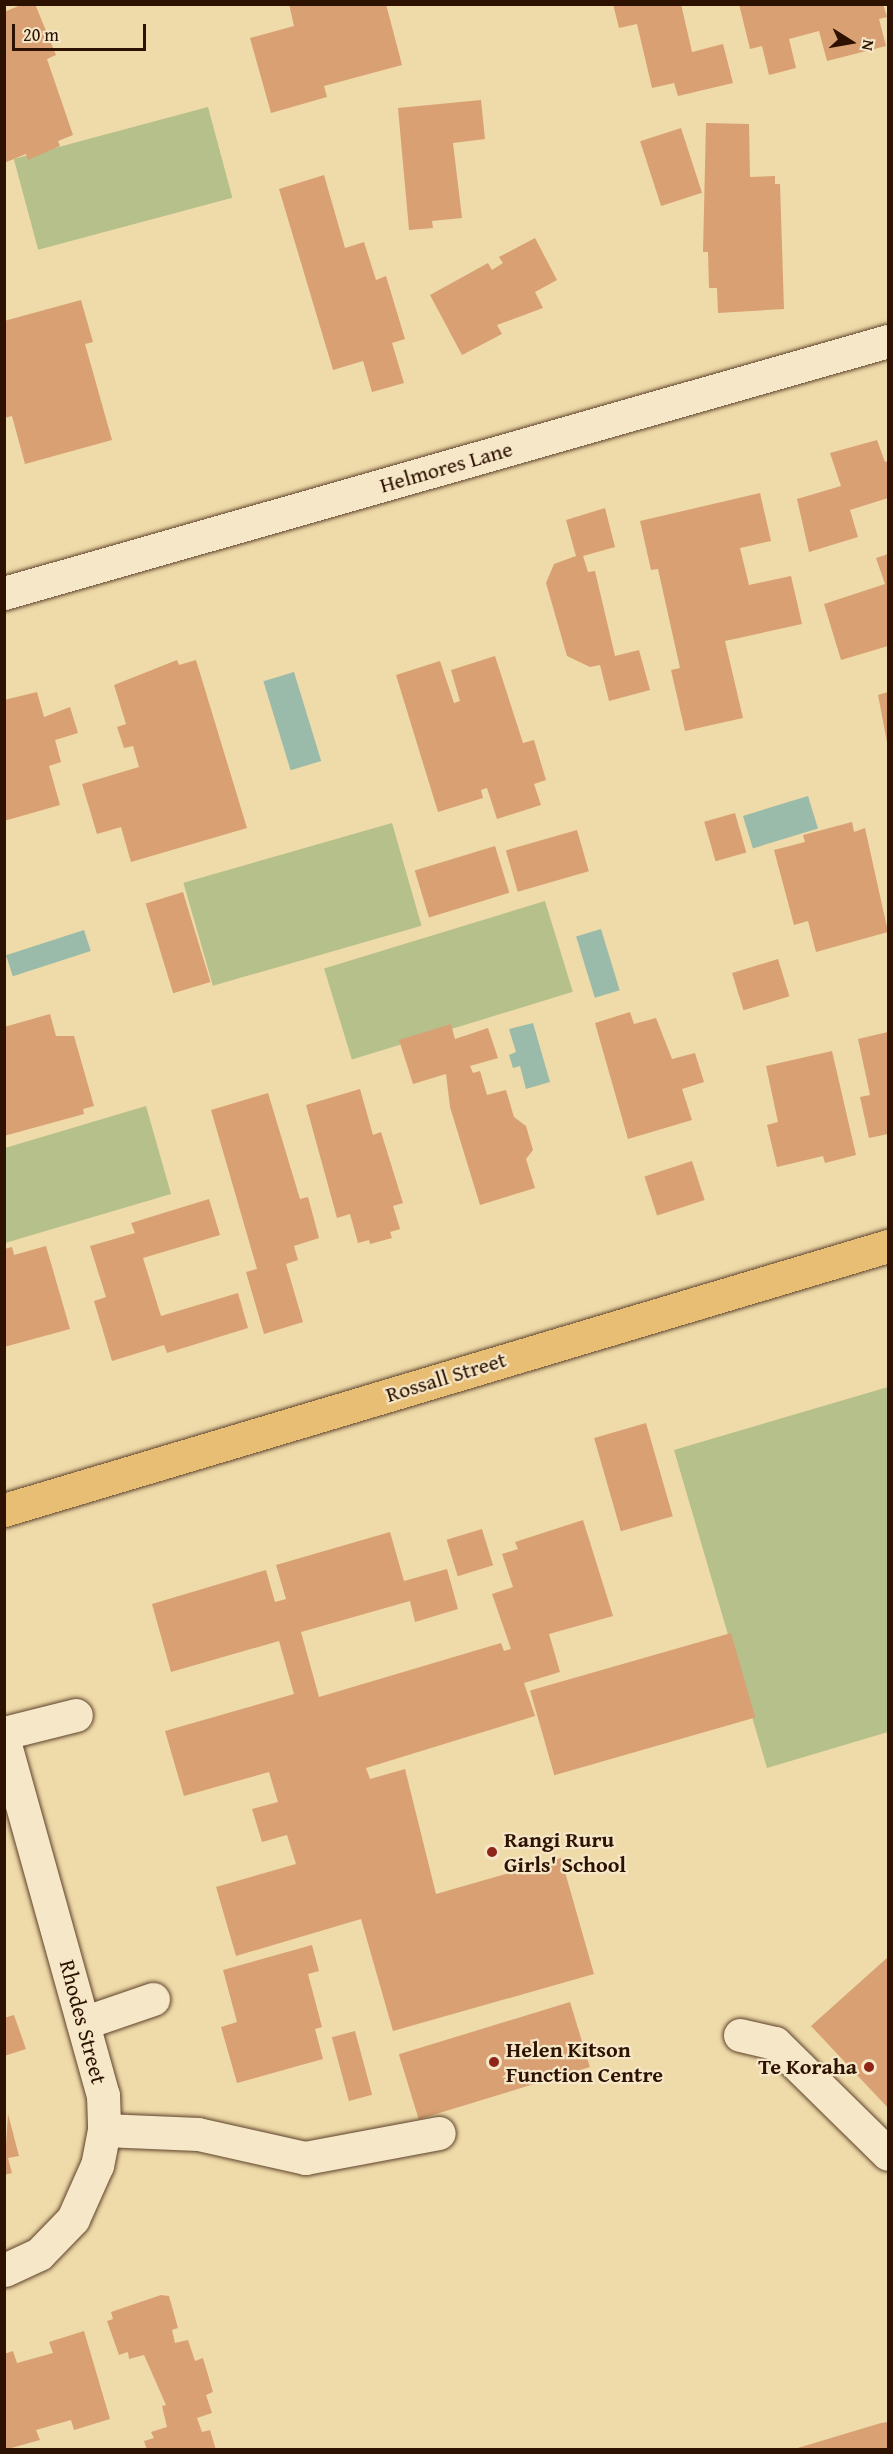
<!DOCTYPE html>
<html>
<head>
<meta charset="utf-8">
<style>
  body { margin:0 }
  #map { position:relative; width:893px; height:2454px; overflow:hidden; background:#efdaa9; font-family:"Gentium Book Plus",serif }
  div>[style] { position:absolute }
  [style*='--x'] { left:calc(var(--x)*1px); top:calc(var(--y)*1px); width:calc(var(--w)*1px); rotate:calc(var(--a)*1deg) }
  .green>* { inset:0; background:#b5c08b; transform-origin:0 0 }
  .water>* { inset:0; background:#9abba9; transform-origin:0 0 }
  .building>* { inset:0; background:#d9a173; transform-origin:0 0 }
  .roads { filter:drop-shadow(0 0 2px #5e432b) drop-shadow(0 0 2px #5e432b) }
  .minor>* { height:33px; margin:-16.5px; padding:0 16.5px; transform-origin:16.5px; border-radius:16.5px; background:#f5e7c7 }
  .major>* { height:33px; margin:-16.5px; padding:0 16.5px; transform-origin:16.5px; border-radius:16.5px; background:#e8bd74 }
  .dots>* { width:16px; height:16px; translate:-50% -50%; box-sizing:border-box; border:3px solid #f5e7c7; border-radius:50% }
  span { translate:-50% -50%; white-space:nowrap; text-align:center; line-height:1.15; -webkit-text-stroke:4.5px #f5e7c7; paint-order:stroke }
  .street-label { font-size:22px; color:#2d1101 }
  .poi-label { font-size:22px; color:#2d1101; font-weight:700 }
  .left { translate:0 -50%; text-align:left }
  .right { translate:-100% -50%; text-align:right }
  .frame { position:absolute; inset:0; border:6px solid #2d1101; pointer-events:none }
  .north { position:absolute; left:821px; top:12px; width:60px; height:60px; -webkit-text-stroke:4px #f5e7c7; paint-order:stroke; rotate:101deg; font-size:16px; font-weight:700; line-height:24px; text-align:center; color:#2d1101 }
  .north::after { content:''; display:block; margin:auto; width:21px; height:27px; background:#2d1101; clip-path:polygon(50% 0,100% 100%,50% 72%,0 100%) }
  .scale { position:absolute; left:12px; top:24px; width:134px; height:27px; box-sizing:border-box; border:3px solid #2d1101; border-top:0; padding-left:8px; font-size:18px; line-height:21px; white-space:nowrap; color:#2d1101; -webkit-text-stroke:4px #f5e7c7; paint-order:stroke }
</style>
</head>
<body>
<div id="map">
  <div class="green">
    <div style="left:208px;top:107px;width:94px;height:201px;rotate:75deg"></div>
    <div style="left:392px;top:823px;width:107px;height:217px;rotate:74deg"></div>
    <div style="left:545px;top:901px;width:95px;height:231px;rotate:73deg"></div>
    <div style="clip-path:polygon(146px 1106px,171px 1194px,5px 1243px,5px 1148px)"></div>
    <div style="clip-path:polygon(888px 1387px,888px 1732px,767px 1768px,674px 1450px)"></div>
  </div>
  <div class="water">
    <div style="left:294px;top:672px;width:93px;height:32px;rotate:73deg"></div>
    <div style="left:808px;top:796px;width:34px;height:68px;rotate:73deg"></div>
    <div style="left:601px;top:929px;width:64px;height:26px;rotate:73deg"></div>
    <div style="left:84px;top:930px;width:22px;height:82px;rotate:72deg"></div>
    <div style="clip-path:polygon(533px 1023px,550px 1082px,526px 1089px,520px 1066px,513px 1068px,509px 1055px,516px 1052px,509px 1029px)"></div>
  </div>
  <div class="building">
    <div style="clip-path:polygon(23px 4px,35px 4px,56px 55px,47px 59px,73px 135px,58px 141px,60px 146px,28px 160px,26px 154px,4px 163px,4px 12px)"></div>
    <div style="clip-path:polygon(289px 4px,386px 4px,402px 65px,324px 86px,327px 97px,271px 113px,250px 38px,294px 26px)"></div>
    <div style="clip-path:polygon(613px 4px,681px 4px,692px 52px,723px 44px,733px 83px,678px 96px,674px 83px,652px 88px,637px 24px,619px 28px)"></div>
    <div style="clip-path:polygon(739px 4px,883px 4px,887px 17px,879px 19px,886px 46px,827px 61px,819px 31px,789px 39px,796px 68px,769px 75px,762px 46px,750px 49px)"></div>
    <div style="clip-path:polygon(481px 100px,485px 139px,453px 143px,462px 218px,432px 221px,433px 228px,409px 230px,398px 108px)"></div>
    <div style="clip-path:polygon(706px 123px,749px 124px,750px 177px,775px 176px,775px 184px,780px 184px,784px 309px,718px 313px,717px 288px,709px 288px,708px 252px,703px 252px)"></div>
    <div style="left:681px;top:128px;width:68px;height:43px;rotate:72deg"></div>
    <div style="clip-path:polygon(324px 175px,345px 248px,364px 242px,376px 280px,386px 276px,405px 339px,392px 343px,404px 383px,372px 392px,363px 361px,333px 370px,279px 189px)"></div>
    <div style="clip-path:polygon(535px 238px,557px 280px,535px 292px,543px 308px,497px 325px,502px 334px,462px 355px,430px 295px,488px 263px,492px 270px,503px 263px,499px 257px)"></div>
    <div style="clip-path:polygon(81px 300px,93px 342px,85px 344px,112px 440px,25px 464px,12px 416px,4px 418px,4px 321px)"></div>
    <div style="clip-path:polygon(877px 440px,885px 462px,888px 461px,888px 498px,850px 510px,858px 537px,809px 552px,797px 499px,841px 486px,830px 453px)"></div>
    <div style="clip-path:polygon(760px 493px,771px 541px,740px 548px,749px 585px,791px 576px,802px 624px,725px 641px,743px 718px,685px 731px,671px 670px,680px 668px,658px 569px,651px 570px,640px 521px)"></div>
    <div style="clip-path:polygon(605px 508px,615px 547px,583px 556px,588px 572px,595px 571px,615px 656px,639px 650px,650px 690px,609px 701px,600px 665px,590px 667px,567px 656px,546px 583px,554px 564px,576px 556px,566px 520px)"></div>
    <div style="clip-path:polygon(888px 554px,888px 646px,841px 660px,824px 604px,885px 584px,876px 558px)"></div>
    <div style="clip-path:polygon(495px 656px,523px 743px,534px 740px,546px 780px,534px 784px,541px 805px,497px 819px,487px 788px,481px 790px,483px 798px,438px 812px,396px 675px,440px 661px,454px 703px,460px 701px,451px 670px)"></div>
    <div style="clip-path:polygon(177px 660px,179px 665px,196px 660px,247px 828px,131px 862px,121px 827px,97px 834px,82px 784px,139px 767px,133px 746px,124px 748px,117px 727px,126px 724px,114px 685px)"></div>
    <div style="clip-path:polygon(37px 692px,44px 717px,70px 707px,78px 733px,55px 740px,61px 762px,49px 766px,60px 805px,4px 821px,4px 700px)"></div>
    <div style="clip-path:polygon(888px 692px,888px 742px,887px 742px,878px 695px)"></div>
    <div style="left:735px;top:813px;width:41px;height:32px;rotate:74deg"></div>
    <div style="clip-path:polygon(852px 822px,854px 832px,865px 828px,888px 932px,816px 952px,808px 921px,794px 925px,774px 850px,805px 842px,803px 835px)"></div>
    <div style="left:577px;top:830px;width:43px;height:74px;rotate:74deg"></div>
    <div style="left:495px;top:846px;width:49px;height:84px;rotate:73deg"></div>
    <div style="left:183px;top:892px;width:94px;height:39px;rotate:73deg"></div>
    <div style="left:778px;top:959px;width:39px;height:48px;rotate:73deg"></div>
    <div style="clip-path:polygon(630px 1012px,634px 1024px,656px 1018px,672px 1059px,695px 1053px,704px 1082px,682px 1089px,692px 1120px,628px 1139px,595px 1023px)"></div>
    <div style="clip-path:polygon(50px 1014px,56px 1036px,74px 1036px,94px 1106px,83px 1109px,84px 1114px,4px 1136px,4px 1027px)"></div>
    <div style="clip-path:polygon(451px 1024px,455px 1039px,488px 1028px,498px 1058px,470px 1066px,473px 1073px,480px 1071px,487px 1095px,506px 1090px,514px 1117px,526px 1126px,533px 1150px,526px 1159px,535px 1188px,480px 1205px,450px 1107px,446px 1074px,413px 1084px,399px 1040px)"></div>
    <div style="clip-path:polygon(888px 1032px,888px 1134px,869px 1138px,860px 1097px,870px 1095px,858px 1039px)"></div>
    <div style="clip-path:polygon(832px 1051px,856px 1155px,825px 1163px,823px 1156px,777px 1167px,767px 1125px,778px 1122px,766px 1066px)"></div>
    <div style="clip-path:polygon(360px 1089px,373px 1135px,381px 1132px,403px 1203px,393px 1206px,400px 1229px,390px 1232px,392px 1238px,370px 1244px,369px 1240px,358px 1243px,350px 1214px,337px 1218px,306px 1105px)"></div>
    <div style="clip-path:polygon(268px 1093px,300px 1199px,308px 1197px,319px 1238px,294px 1246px,298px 1260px,286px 1264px,303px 1322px,264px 1334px,246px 1272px,257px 1269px,211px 1110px)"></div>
    <div style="left:692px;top:1161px;width:41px;height:50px;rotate:72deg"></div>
    <div style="clip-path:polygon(209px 1199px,220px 1235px,143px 1258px,161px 1316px,238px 1293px,248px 1328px,167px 1353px,164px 1345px,112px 1361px,94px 1301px,106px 1297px,90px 1246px,135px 1233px,131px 1223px)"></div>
    <div style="clip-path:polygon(46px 1246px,70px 1329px,4px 1347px,4px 1249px,12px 1247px,14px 1255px)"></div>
    <div style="left:646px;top:1423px;width:97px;height:54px;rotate:74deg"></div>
    <div style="clip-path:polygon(583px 1520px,613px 1616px,549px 1634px,560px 1672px,524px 1683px,535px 1716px,366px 1768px,370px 1779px,405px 1769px,436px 1894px,561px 1858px,594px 1974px,393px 2031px,361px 1919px,236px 1956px,216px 1887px,296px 1864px,287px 1835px,262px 1842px,252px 1809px,278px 1802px,269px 1772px,184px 1796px,165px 1731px,294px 1694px,279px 1641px,171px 1672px,152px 1604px,266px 1570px,275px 1602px,286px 1599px,276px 1565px,390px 1532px,404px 1581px,447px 1569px,458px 1609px,415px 1622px,410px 1601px,301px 1632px,319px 1697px,501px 1643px,504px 1651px,511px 1649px,492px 1594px,513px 1587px,502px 1554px,518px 1549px,515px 1542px)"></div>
    <div style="left:482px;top:1529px;width:38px;height:37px;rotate:73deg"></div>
    <div style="left:731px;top:1633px;width:88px;height:209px;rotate:74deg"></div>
    <div style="clip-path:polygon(312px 1945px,319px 1971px,308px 1974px,322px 2027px,315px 2029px,323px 2059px,237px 2083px,221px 2027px,237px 2022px,223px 1970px)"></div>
    <div style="clip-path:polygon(888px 1957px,888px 2108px,811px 2026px)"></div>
    <div style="left:570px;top:2002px;width:68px;height:179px;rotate:73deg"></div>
    <div style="clip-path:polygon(14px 2015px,26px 2049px,4px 2056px,4px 2018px)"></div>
    <div style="left:355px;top:2031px;width:66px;height:24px;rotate:75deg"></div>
    <div style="clip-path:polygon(8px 2114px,19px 2156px,8px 2158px,12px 2173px,4px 2175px)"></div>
    <div style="clip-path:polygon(161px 2295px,169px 2296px,178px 2328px,172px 2330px,175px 2343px,188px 2340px,195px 2361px,203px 2358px,213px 2392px,206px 2395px,212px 2413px,197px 2418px,202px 2432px,210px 2430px,216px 2450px,147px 2450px,144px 2441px,154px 2438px,151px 2432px,167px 2427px,162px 2406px,166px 2405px,144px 2355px,129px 2359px,128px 2352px,119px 2355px,107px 2321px,113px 2319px,111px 2312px)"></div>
    <div style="clip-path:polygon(84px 2331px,110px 2419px,74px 2430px,71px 2420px,36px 2430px,40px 2440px,4px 2450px,4px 2354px,13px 2351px,17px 2363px,53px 2353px,49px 2342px)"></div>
    <div style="clip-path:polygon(888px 2422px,888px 2450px,791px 2450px,881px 2423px)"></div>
  </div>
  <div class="roads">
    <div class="minor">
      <div style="--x:4;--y:593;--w:919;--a:-15.91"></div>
      <div style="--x:4;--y:1733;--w:74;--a:-14"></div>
      <div style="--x:4;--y:1741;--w:368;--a:74.4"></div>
      <div style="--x:103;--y:2095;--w:35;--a:88"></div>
      <div style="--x:104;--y:2130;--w:36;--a:101"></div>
      <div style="--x:97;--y:2165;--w:59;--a:114"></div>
      <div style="--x:73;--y:2219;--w:49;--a:134.2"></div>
      <div style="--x:39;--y:2254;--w:38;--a:155"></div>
      <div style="--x:83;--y:2023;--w:74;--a:-18.9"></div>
      <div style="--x:740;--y:2035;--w:36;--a:13"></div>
      <div style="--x:775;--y:2043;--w:158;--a:44.5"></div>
      <div style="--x:104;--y:2130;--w:94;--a:2.4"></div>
      <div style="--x:198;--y:2134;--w:110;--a:12.6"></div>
      <div style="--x:305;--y:2158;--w:136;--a:-10.6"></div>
    </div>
    <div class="major">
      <div style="--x:4;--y:1510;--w:923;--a:-16.63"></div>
    </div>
  </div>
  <div class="dots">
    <div style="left:492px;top:1852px;background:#8f2418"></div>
    <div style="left:494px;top:2062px;background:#8f2418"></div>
    <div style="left:869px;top:2067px;background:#8f2418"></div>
  </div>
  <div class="street-label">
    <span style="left:446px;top:467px;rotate:-16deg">Helmores Lane</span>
    <span style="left:446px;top:1377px;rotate:-17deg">Rossall Street</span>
    <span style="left:83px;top:2022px;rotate:75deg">Rhodes Street</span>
  </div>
  <div class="poi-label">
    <span class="left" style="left:504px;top:1852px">Rangi Ruru<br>Girls' School</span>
    <span class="left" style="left:506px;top:2062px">Helen Kitson<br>Function Centre</span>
    <span class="right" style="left:857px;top:2067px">Te Koraha</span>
  </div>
  <div class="frame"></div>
  <div class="north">N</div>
  <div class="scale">20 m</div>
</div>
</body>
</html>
